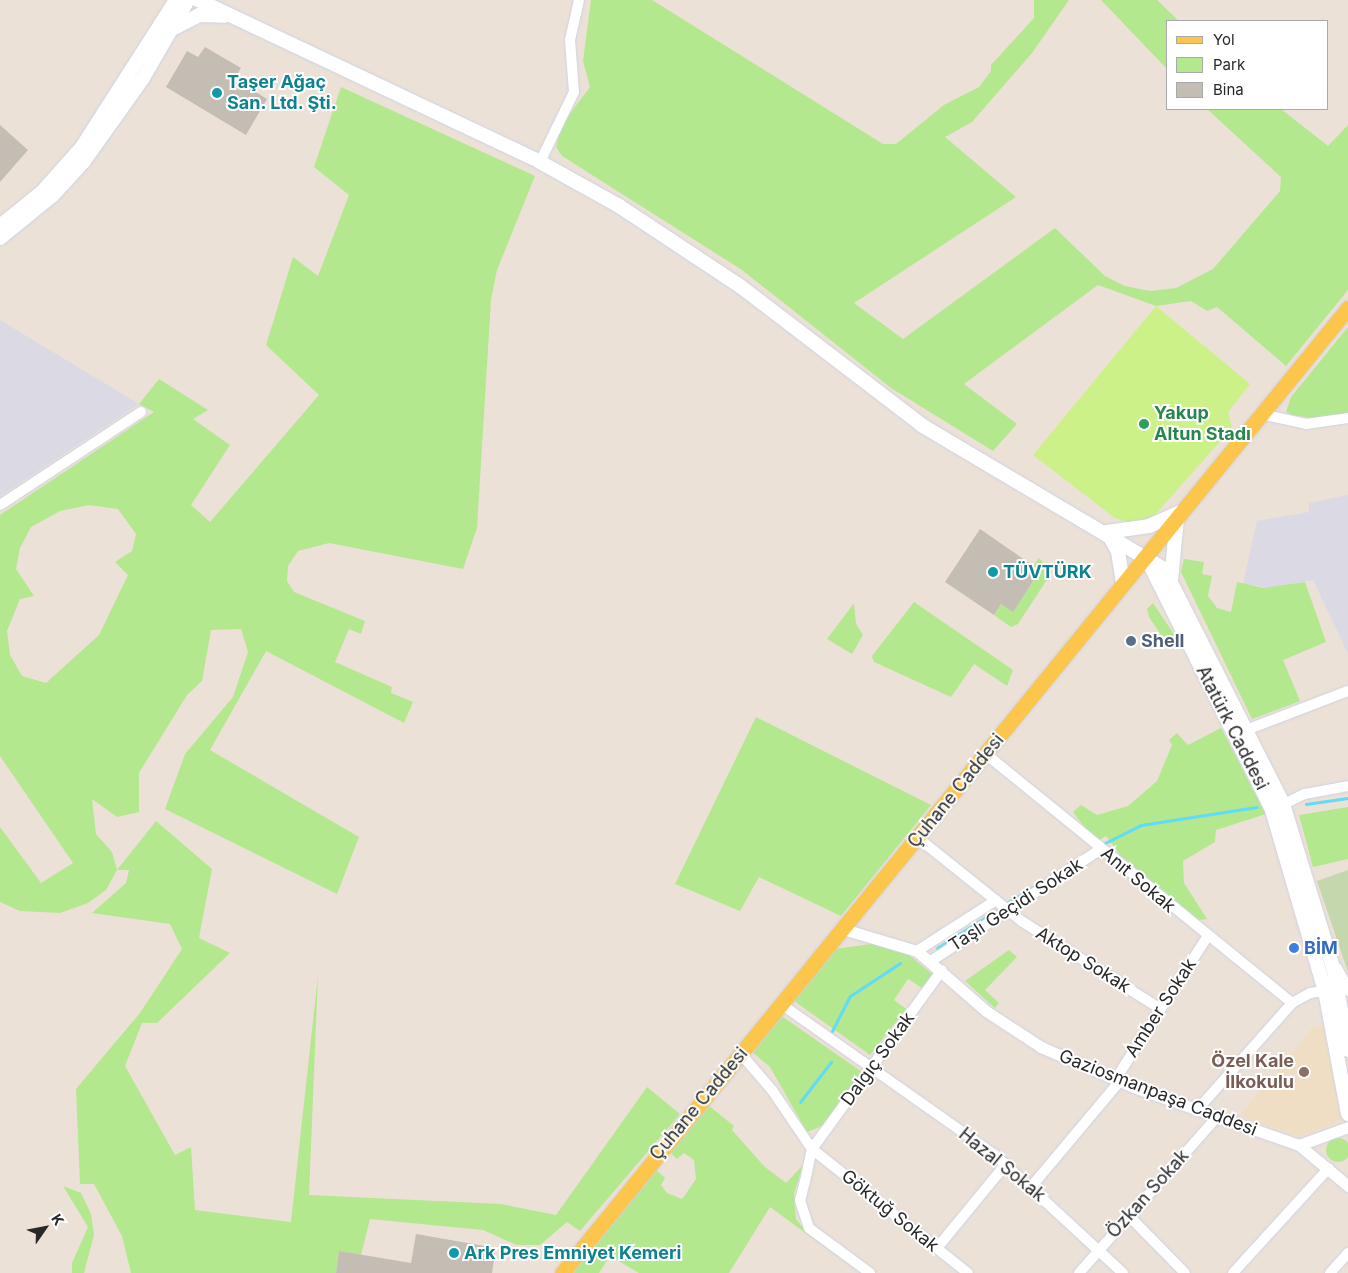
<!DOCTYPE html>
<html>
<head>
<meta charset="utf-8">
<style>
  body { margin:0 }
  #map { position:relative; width:1348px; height:1273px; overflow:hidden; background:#ece1d7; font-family:Inter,sans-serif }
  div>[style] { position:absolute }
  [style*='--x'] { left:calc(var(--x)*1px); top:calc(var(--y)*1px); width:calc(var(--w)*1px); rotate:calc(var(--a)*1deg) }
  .industrial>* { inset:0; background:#dbd9e3 }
  .education>* { inset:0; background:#f0dec4 }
  .green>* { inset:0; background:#b3e88e }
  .round { border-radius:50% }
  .cemetery>* { inset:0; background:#c5d7ad }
  .pitch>* { inset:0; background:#ccf188 }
  .stream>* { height:3px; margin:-1.5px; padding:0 1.5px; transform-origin:1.5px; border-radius:1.5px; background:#60dbf8 }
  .building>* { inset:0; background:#c3bdb4 }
  .roads { filter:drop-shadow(0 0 1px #cdd2e2) drop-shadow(0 0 1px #cdd2e2) }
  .minor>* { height:10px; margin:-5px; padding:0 5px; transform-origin:5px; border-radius:5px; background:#fff }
  .tertiary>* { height:11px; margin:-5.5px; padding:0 5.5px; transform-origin:5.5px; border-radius:5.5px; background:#fff }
  .secondary>* { height:14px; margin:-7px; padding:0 7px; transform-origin:7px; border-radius:7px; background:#fff }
  .primary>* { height:15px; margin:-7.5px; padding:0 7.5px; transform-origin:7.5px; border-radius:7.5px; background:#fcc64c }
  .dots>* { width:14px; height:14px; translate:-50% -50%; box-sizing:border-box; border:2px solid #fff; border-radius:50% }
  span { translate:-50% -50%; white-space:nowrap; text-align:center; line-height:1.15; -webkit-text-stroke:4px #fff; paint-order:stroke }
  .culture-label { font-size:18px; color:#0d838f; font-weight:700 }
  .left { translate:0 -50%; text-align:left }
  .leisure-label { font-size:18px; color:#27864d; font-weight:700 }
  .service-label { font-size:18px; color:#4e5e75; font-weight:700 }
  .street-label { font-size:18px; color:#282828 }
  .shop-label { font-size:18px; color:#366cbe; font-weight:700 }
  .education-label { font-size:18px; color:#785e54; font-weight:700 }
  .right { translate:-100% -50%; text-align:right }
  .legend { position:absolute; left:1166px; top:20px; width:162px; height:90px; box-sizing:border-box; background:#fff; border:1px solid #a9a9a9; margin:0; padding:6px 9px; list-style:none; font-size:15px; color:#282828 }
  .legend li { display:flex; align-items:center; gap:10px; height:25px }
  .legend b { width:25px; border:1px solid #a9a9a9 }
  .north { position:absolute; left:20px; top:1203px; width:50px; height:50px; -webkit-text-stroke:4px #fff; paint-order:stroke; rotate:57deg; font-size:14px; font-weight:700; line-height:20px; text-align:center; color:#282828 }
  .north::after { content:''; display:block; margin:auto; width:18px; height:22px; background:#282828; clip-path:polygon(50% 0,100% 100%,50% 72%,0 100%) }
</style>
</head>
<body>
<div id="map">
  <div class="industrial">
    <div style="clip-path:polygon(0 320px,139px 404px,0 496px)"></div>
    <div style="clip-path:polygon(1348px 495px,1348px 654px,1313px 580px,1271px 588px,1243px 584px,1257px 521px,1309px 512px,1309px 503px)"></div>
  </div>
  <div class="education">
    <div style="clip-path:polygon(1323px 1025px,1342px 1120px,1300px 1137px,1240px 1115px,1312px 1028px)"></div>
  </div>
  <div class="green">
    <div style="clip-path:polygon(591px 0,652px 0,883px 144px,896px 144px,944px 105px,979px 87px,991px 71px,991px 65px,1034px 18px,1034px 0,1069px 0,1032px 53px,972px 122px,945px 137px,1016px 197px,854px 303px,903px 339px,1055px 228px,1105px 276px,1125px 286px,1150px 291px,1176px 288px,1213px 269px,1280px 191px,1281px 177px,1207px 109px,1281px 109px,1328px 146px,1348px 125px,1348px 290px,1286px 366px,1217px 307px,1207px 311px,1191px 301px,1156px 306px,1098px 285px,964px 384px,1017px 424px,993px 451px,891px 388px,742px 270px,562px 156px,556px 147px,562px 124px,590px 87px,583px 61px)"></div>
    <div style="clip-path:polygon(1101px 0,1157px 0,1179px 21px,1167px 21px,1167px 69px)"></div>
    <div style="clip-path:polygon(evenodd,341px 87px,535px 176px,497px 270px,491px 300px,477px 528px,463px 569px,329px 543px,298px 551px,288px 566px,287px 581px,294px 592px,365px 621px,361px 634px,349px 629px,335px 662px,392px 687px,391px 693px,413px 702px,404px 723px,266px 651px,210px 750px,359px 837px,337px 894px,165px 809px,185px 754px,233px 697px,248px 652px,241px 629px,211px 630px,202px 681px,187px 695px,139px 773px,139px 812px,117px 817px,92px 799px,96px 834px,112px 852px,117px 870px,156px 821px,212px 869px,199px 938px,230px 953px,157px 1023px,142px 1023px,125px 1066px,175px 1155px,191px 1147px,195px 1210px,291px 1222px,318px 975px,309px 1195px,501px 1204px,556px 1215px,647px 1087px,680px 1114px,580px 1231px,567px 1222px,540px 1245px,517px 1245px,483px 1230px,370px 1219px,361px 1255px,339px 1251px,336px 1273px,131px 1273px,122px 1236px,94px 1184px,80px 1184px,76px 1089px,140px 1013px,182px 949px,170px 924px,92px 913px,126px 883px,129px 870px,117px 870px,106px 890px,88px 903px,60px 913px,20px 911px,0 902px,0 827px,41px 883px,73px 863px,0 756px,0 515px,154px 412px,139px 404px,159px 379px,208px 410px,193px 419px,230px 445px,191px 505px,210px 522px,319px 395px,266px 345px,293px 257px,318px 276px,349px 195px,314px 167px,341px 87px,89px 505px,118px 509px,136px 534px,132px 551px,115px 562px,128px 575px,99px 635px,46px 683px,22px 676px,10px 655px,7px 631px,20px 599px,34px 596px,16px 569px,20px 548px,31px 527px,60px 511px,89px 505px)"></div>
    <div style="clip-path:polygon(1348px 327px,1348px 414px,1319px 419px,1292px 415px,1286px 412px,1291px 397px)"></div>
    <div style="clip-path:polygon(1039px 558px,1052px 572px,1018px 624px,1011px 627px,994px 615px,1001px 604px,1013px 611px,1038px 575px,1031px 569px)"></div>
    <div style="clip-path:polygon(1184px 559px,1204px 562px,1202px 574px,1212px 576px,1208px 596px,1217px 608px,1231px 612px,1237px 582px,1263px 588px,1305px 582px,1326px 642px,1283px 660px,1300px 701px,1252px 719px,1181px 572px)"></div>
    <div style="clip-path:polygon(914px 602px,1013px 670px,1007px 686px,974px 664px,951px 697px,874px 662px,872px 656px)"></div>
    <div style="clip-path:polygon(854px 603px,856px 624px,863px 635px,852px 654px,827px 639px)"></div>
    <div style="clip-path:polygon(1153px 603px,1175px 636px,1173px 638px,1161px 635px,1149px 617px,1147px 609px)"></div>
    <div style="clip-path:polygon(756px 717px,931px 805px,841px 916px,759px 877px,740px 911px,675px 884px)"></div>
    <div style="clip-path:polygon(1221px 728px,1266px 814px,1216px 830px,1215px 842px,1183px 861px,1184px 883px,1207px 919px,1199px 920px,1120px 855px,1106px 836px,1096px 842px,1073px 812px,1081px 805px,1097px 815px,1128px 806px,1157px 781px,1172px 745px,1169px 740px,1177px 733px,1188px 745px)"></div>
    <div style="clip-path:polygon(1348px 807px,1348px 859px,1313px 867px,1299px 815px)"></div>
    <div style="clip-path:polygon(878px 943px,908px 954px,932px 974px,922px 988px,908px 979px,894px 1000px,906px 1009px,870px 1055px,794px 1001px,835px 949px)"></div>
    <div style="clip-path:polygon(1009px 950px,1017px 957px,985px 990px,999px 1003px,995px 1008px,965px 981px)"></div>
    <div style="clip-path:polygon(780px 1015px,862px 1072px,822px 1126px,807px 1132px,770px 1067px,752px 1052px)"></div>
    <div style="clip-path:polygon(708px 1105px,734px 1126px,732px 1130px,765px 1167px,786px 1183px,803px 1165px,794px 1193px,796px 1219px,809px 1235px,860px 1273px,770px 1207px,729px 1273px,639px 1273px,610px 1256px,599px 1273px,571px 1273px,655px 1169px,665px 1178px,661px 1185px,667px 1193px,682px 1199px,685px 1195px,696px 1179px,694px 1160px,684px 1153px,677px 1159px,670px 1152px)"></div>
    <div class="round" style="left:1326px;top:1138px;width:24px;height:24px"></div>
    <div style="clip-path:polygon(63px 1186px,81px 1193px,91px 1214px,94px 1235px,84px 1273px,72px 1273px,72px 1263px,88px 1227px)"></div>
  </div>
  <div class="cemetery">
    <div style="clip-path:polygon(1348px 870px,1348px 972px,1317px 881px)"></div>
  </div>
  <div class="pitch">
    <div style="clip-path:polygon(1156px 306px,1250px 384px,1228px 412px,1232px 428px,1153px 517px,1130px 523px,1115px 518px,1033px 455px)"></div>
  </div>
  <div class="stream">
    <div style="--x:1306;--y:804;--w:42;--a:-8.1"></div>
    <div style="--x:1105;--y:843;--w:40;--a:-26.6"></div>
    <div style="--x:1141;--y:825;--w:117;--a:-8.8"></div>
    <div style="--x:1007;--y:903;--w:54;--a:-31.3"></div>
    <div style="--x:937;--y:948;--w:62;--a:-32.4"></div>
    <div style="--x:832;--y:1031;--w:39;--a:-63"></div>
    <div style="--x:850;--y:996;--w:60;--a:-33.4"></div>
    <div style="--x:800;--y:1102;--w:51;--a:-52.2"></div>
  </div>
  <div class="building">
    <div style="clip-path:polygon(205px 47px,241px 68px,234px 79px,267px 99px,246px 135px,166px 87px,187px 51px,198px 57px)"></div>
    <div style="clip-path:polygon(0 125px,28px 150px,0 182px)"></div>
    <div style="clip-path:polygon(980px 529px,1029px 563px,1026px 566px,1038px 574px,1013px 612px,1001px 604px,994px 615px,945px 582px)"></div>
    <div style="clip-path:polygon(416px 1234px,496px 1248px,492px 1273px,336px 1273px,339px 1251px,411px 1263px)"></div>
  </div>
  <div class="roads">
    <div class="minor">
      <div style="--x:540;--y:162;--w:78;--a:-64.1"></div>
      <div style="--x:574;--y:92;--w:52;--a:-94.4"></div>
      <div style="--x:570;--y:40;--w:41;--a:-77.3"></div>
      <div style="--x:1261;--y:414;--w:46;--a:12.5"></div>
      <div style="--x:1306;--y:424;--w:42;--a:-8.1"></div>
      <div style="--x:0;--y:505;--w:169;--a:-33.4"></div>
      <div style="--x:1241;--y:732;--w:115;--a:-21"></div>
      <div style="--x:987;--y:755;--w:393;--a:39.1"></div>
      <div style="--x:1278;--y:807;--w:30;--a:-26"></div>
      <div style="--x:1305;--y:794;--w:44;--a:-10.5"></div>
      <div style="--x:918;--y:838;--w:134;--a:38.7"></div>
      <div style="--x:1023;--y:922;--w:161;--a:32.3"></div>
      <div style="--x:917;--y:951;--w:94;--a:-32.8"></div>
      <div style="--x:931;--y:961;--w:204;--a:-33.4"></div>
      <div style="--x:781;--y:1004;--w:262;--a:35.2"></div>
      <div style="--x:995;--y:1155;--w:174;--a:42.7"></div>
      <div style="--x:741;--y:1054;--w:48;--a:49.3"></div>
      <div style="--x:772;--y:1090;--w:71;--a:55.9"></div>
      <div style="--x:812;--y:1149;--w:199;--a:38.5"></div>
      <div style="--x:1115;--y:1080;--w:170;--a:-57.2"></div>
      <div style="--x:1198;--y:1109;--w:142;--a:-48.4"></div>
      <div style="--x:1292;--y:1003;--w:21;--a:-29"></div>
      <div style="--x:1310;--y:993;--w:21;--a:-8"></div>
      <div style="--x:1031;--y:1187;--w:137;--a:-50"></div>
      <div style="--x:1128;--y:1215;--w:81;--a:45.5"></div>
      <div style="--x:937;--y:1248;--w:109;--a:-50.6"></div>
      <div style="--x:870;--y:1273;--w:76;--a:-143.6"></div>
      <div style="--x:809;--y:1228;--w:28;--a:-108"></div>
      <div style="--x:800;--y:1201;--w:30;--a:-76"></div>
      <div style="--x:807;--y:1172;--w:24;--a:-78"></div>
      <div style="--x:812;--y:1149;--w:221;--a:-54"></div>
      <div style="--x:1079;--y:1273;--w:210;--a:-48.5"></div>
      <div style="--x:1233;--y:1273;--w:142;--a:-47.6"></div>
      <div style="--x:1330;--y:1273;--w:27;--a:-48"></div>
    </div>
    <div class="tertiary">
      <div style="--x:843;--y:929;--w:77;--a:16.6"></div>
      <div style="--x:917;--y:951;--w:91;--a:41"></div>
      <div style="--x:986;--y:1011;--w:66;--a:33.2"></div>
      <div style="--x:1041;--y:1047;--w:103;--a:23.3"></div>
      <div style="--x:1136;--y:1088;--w:173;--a:19.3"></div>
      <div style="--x:1299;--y:1145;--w:64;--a:39.9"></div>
      <div style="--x:1336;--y:968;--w:25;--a:61"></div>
      <div style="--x:1299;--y:1145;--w:52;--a:-20.2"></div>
    </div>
    <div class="secondary">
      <div style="--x:198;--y:0;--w:378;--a:25.3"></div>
      <div style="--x:540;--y:162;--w:90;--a:29.1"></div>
      <div style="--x:619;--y:206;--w:145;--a:33.5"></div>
      <div style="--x:740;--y:286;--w:230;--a:37.4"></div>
      <div style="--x:923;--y:426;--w:280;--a:30.7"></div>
      <div style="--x:1164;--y:569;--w:263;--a:63.1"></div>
      <div style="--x:1283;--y:804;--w:175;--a:73"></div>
      <div style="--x:1334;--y:971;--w:80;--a:80"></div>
      <div style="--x:174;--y:28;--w:28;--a:-27"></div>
      <div style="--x:199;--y:15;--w:25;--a:2"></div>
      <div style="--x:0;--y:226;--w:55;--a:-39.1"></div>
      <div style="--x:43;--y:191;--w:59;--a:-48.4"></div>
      <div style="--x:82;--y:147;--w:174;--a:-57.4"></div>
      <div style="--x:0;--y:238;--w:68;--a:-39.1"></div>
      <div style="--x:53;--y:195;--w:46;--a:-47.6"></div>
      <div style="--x:84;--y:161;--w:102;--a:-54.6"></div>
      <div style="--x:143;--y:78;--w:90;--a:-60"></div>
      <div style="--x:1147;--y:559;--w:280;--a:63.5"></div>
      <div style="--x:1272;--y:810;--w:189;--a:73.7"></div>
      <div style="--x:1325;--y:991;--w:125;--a:79.4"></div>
      <div style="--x:1171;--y:581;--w:64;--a:-84.6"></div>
      <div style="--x:1123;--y:583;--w:32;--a:-99"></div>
      <div style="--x:1118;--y:551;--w:22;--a:-120"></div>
      <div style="--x:1107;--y:532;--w:42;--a:-8.1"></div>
      <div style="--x:1149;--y:526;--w:34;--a:-24"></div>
    </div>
    <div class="primary">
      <div style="--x:562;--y:1273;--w:1245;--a:-50.84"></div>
    </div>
  </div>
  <div class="dots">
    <div style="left:217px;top:93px;background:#0f9aa8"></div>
    <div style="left:1144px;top:424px;background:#2e9e5b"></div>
    <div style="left:993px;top:572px;background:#0f9aa8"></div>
    <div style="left:1131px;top:641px;background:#5c6f8a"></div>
    <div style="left:1294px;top:948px;background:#3f7fe0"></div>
    <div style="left:1304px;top:1072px;background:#8d6e63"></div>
    <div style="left:454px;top:1253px;background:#0f9aa8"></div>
  </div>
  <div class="culture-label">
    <span class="left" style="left:227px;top:93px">Taşer Ağaç<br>San. Ltd. Şti.</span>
    <span class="left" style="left:1003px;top:572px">TÜVTÜRK</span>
    <span class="left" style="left:464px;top:1253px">Ark Pres Emniyet Kemeri</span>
  </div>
  <div class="leisure-label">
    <span class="left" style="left:1154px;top:424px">Yakup<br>Altun Stadı</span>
  </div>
  <div class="service-label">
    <span class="left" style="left:1141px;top:641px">Shell</span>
  </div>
  <div class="street-label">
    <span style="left:1232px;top:728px;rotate:63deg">Atatürk Caddesi</span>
    <span style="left:956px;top:791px;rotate:-51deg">Çuhane Caddesi</span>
    <span style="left:1138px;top:880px;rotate:40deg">Anıt Sokak</span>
    <span style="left:1016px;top:905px;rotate:-33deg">Taşlı Geçidi Sokak</span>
    <span style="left:1083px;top:960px;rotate:32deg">Aktop Sokak</span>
    <span style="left:1161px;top:1008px;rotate:-57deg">Amber Sokak</span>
    <span style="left:878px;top:1059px;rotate:-54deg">Dalgıç Sokak</span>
    <span style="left:1158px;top:1093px;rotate:21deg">Gaziosmanpaşa Caddesi</span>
    <span style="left:699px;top:1104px;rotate:-50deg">Çuhane Caddesi</span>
    <span style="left:1002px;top:1165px;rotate:39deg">Hazal Sokak</span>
    <span style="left:1148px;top:1194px;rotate:-48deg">Özkan Sokak</span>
    <span style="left:890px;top:1211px;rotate:39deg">Göktuğ Sokak</span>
  </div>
  <div class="shop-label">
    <span class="left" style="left:1304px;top:948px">BİM</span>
  </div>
  <div class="education-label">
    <span class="right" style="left:1294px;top:1072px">Özel Kale<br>İlkokulu</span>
  </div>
  <ul class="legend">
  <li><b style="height:6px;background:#fcc64c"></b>Yol</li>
  <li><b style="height:14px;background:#b3e88e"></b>Park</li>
  <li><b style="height:14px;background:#c3bdb4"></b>Bina</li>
  </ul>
  <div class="north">K</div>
</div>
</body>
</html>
